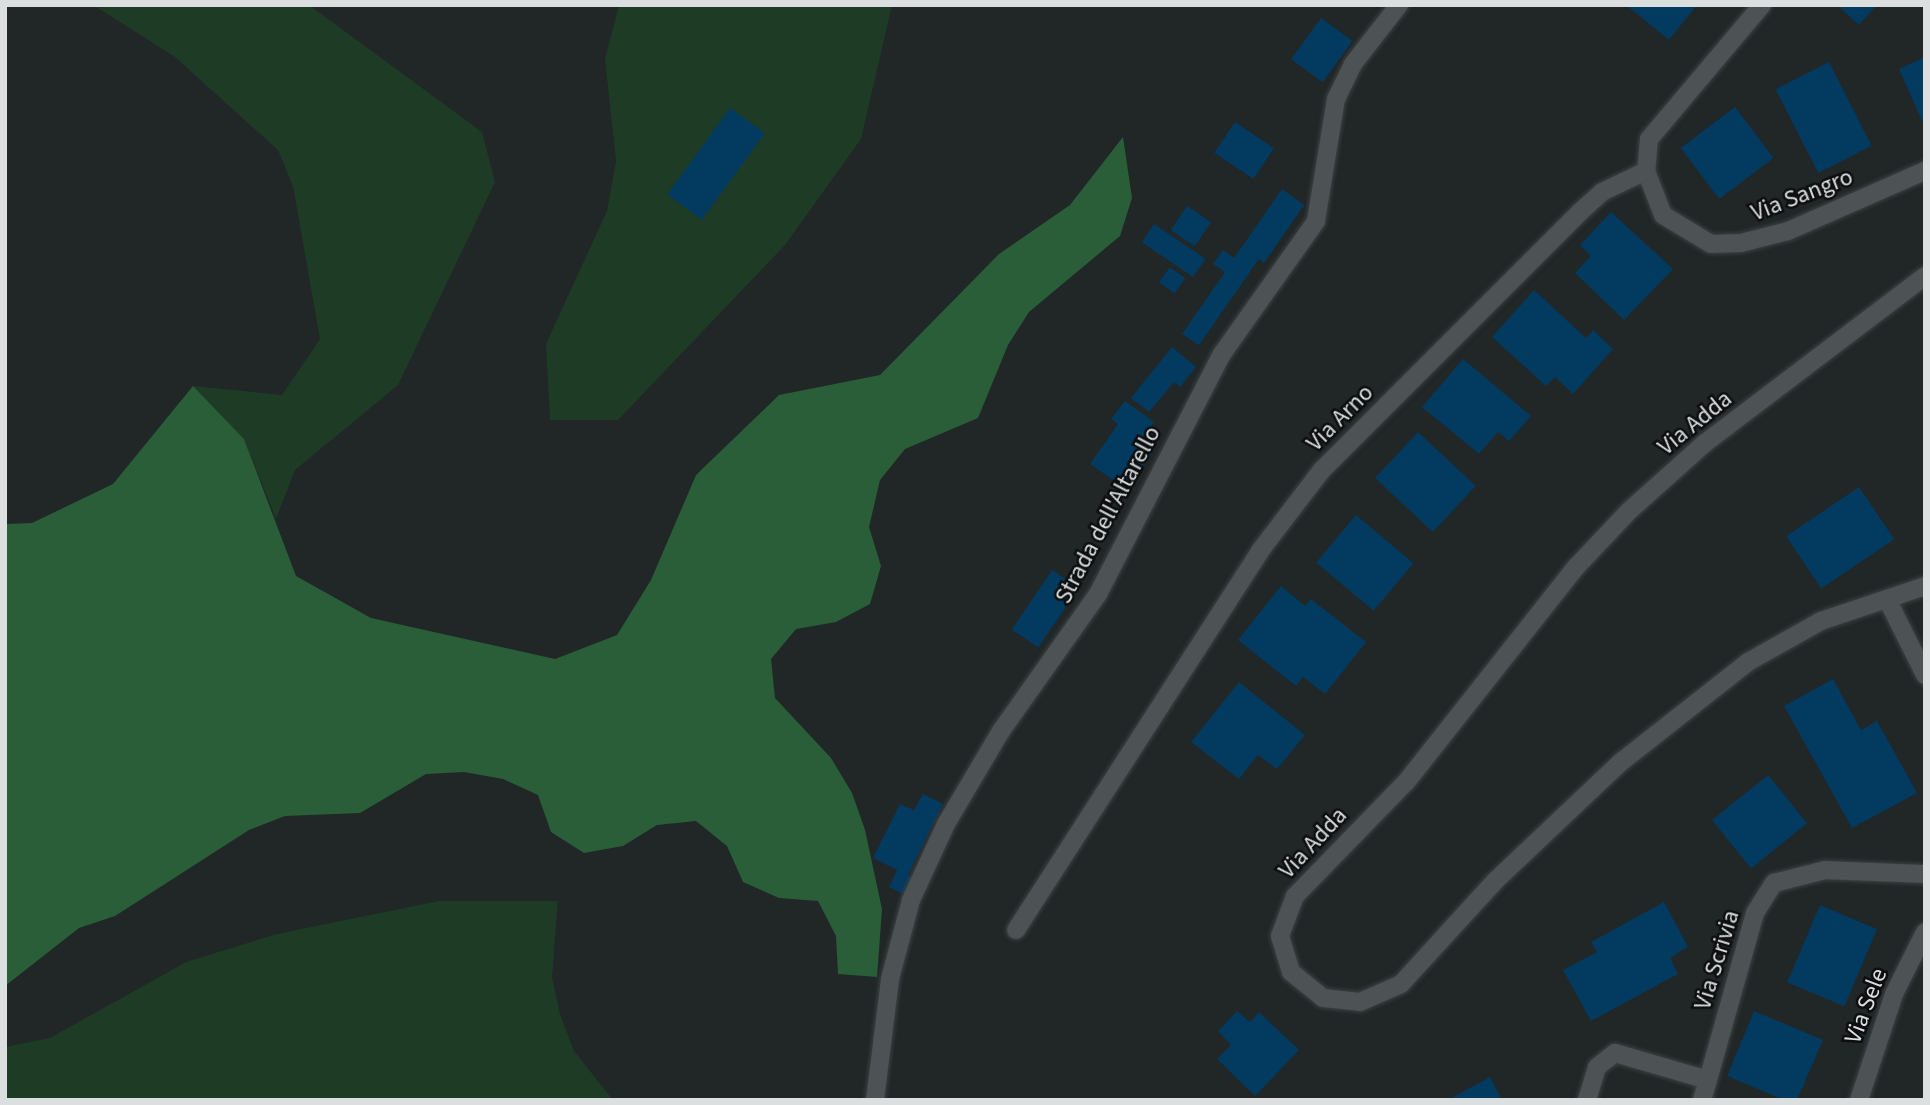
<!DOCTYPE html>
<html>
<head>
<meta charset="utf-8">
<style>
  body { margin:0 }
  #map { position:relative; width:1930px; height:1105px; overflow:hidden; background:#212627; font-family:"Source Sans 3",sans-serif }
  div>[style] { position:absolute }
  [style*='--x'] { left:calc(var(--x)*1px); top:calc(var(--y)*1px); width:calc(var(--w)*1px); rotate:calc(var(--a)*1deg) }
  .green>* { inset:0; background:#1e3c25 }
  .forest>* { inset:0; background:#2a5e38 }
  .building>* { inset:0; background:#033a60; transform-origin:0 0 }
  .roads { filter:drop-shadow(0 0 2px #3c4142) drop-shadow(0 0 2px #3c4142) }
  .minor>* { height:18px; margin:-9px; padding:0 9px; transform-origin:9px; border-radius:9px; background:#4d5254 }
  span { translate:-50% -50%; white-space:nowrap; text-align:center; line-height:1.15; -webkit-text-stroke:5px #0c0e0f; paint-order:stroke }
  .street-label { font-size:24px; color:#dbdfe0 }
  .frame { position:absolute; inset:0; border:7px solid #dbdfe0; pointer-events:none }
</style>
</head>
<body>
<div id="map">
  <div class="green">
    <div style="clip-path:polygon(93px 5px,309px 5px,482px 132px,495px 182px,398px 385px,295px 470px,276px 519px,244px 439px,193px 386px,282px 395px,320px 339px,293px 186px,278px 150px,175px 57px)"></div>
    <div style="clip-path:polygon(619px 5px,892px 5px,861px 139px,785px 245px,618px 420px,550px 420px,546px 344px,607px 211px,616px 161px,605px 59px)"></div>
    <div style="clip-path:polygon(439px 901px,558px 901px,552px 977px,560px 1014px,574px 1051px,613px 1100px,5px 1100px,5px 1047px,50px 1038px,186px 962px,277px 934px)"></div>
  </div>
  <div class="forest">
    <div style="clip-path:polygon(1123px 137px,1132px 198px,1120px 236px,1029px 312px,1008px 345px,978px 418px,905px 449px,880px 480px,869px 527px,881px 566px,870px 604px,836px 622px,796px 629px,771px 659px,775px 698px,831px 758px,852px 793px,865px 830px,882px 909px,877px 977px,838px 974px,836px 936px,818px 901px,779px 898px,743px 882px,727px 846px,696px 821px,657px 825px,623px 846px,584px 853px,551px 832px,538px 795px,503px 779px,464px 772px,426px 774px,360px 813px,285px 816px,249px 830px,115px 916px,79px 928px,5px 986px,5px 524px,32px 523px,113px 484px,193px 386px,244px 439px,296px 576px,371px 618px,555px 659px,617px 635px,651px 580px,696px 475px,779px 395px,880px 375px,999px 254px,1070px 205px)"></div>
  </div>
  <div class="building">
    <div style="clip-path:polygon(1626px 5px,1697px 5px,1669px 40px)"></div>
    <div style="clip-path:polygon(1837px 5px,1877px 5px,1859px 25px)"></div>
    <div style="left:1321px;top:18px;width:39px;height:51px;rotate:36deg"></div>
    <div style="clip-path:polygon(1925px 57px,1925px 120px,1922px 121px,1899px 69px)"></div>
    <div style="left:1829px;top:62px;width:94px;height:60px;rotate:63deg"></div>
    <div style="left:1735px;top:107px;width:64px;height:68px;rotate:53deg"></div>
    <div style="left:730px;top:108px;width:43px;height:107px;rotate:36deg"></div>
    <div style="left:1235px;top:122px;width:47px;height:37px;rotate:34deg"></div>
    <div style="clip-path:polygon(1282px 189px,1304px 205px,1264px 263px,1259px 259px,1199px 345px,1182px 334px,1225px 272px,1213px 264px,1223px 250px,1234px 258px)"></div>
    <div style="left:1187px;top:206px;width:29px;height:29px;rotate:34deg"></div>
    <div style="clip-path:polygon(1611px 212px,1673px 269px,1624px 320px,1575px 273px,1591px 256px,1580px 245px)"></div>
    <div style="left:1154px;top:224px;width:62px;height:22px;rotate:34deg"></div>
    <div style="left:1170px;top:267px;width:19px;height:19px;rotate:36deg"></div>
    <div style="clip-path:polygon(1534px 290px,1586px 338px,1593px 330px,1613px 349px,1573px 394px,1555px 377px,1546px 386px,1492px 337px)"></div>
    <div style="clip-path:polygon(1172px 347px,1196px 367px,1180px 387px,1174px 382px,1149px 412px,1131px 398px)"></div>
    <div style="clip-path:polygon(1463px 359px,1531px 416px,1509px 441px,1498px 432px,1479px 454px,1422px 407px)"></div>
    <div style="clip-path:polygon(1125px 401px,1154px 422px,1140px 440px,1154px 450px,1126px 489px,1090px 464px,1118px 424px,1111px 419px)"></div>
    <div style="left:1418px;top:432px;width:79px;height:63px;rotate:43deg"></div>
    <div style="left:1859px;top:487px;width:63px;height:88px;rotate:56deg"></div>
    <div style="left:1356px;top:515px;width:75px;height:62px;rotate:40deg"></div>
    <div style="left:1052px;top:570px;width:32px;height:72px;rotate:34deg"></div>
    <div style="clip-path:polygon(1281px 586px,1305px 606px,1311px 599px,1366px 642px,1325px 694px,1303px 677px,1296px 686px,1238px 640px)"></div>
    <div style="clip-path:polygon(1833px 679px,1861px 730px,1877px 721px,1917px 793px,1852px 828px,1784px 706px)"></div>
    <div style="clip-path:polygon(1239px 682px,1305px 735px,1277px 769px,1258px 755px,1239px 779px,1191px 742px)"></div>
    <div style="left:1768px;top:775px;width:62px;height:72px;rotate:51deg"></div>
    <div style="clip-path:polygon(923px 794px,943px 804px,908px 875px,913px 878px,905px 895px,889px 887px,897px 870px,873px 858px,900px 804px,914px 810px)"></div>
    <div style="clip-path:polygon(1664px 902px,1688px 947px,1670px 958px,1678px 974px,1591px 1021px,1563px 970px,1597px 952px,1591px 942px)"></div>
    <div style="left:1820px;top:905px;width:62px;height:84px;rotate:23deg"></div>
    <div style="clip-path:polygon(1237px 1011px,1250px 1022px,1259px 1012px,1299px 1050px,1255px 1096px,1217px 1059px,1231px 1045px,1218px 1031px)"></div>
    <div style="clip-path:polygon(1754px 1011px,1823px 1040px,1797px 1100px,1784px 1100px,1727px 1076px)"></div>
    <div style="clip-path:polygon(1490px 1077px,1502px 1100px,1448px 1100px)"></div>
  </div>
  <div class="roads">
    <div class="minor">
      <div style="--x:1762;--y:5;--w:175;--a:130.1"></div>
      <div style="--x:1649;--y:139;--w:32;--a:95"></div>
      <div style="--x:1646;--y:171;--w:47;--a:68.9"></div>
      <div style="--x:1663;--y:215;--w:56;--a:31.1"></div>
      <div style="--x:1711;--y:244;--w:30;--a:-2"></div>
      <div style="--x:1741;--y:243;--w:49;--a:-14.3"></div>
      <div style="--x:1788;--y:231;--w:150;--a:-23.7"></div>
      <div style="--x:1925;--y:276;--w:276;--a:142.8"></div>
      <div style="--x:1705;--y:443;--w:102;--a:138.2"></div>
      <div style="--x:1629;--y:511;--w:77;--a:133.4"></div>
      <div style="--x:1576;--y:567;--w:274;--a:128.3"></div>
      <div style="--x:1406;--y:782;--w:159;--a:134.2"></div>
      <div style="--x:1295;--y:896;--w:43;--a:110.6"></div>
      <div style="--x:1280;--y:936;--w:38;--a:73"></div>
      <div style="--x:1291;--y:972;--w:41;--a:39.1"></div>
      <div style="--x:1323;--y:998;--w:37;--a:6"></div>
      <div style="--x:1360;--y:1002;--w:45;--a:-23.7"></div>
      <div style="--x:1401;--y:984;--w:139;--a:-47.6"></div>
      <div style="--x:1495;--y:881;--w:173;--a:-43.4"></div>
      <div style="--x:1621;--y:762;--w:162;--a:-38.2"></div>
      <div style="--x:1748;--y:662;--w:84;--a:-29.3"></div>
      <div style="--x:1821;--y:621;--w:110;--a:-18.6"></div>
      <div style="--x:1887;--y:599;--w:85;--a:63.4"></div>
      <div style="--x:1016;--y:930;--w:451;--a:-57.2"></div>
      <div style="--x:1260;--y:551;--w:102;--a:-52.6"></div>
      <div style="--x:1322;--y:470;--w:365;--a:-45"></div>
      <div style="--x:1580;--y:212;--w:30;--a:-42"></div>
      <div style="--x:1602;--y:192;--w:49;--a:-25.5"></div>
      <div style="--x:875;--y:1100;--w:122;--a:-82.9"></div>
      <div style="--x:890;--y:979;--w:82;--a:-75.1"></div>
      <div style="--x:911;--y:900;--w:84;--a:-65.3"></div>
      <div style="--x:946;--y:824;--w:108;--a:-59.4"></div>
      <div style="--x:1001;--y:731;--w:168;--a:-54.7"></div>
      <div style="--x:1098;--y:594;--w:270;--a:-62.7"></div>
      <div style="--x:1222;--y:354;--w:163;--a:-54.7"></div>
      <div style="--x:1316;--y:221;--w:124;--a:-80.7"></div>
      <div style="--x:1336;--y:99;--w:39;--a:-64"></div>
      <div style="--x:1353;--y:64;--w:75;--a:-52.1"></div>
      <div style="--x:1587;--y:1100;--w:34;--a:-73"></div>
      <div style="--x:1597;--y:1067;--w:23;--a:-38"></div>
      <div style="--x:1615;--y:1053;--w:97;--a:16.2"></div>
      <div style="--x:1708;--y:1080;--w:173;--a:-74.3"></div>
      <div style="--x:1755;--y:913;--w:36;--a:-58"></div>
      <div style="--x:1774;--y:883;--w:53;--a:-14.3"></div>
      <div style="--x:1825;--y:870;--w:100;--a:2.3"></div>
      <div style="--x:1702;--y:1100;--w:21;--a:-73"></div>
      <div style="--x:1859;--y:1100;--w:112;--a:-71.7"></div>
      <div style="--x:1894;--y:994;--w:69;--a:-63.4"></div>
    </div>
  </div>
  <div class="street-label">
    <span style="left:1802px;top:195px;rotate:-21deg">Via Sangro</span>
    <span style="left:1340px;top:418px;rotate:-45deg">Via Arno</span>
    <span style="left:1695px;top:423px;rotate:-39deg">Via Adda</span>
    <span style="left:1108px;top:515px;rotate:-62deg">Strada dell'Altarello</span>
    <span style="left:1313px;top:843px;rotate:-47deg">Via Adda</span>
    <span style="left:1717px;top:960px;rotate:-73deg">Via Scrivia</span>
    <span style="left:1866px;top:1006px;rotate:-69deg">Via Sele</span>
  </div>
  <div class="frame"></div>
</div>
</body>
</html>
